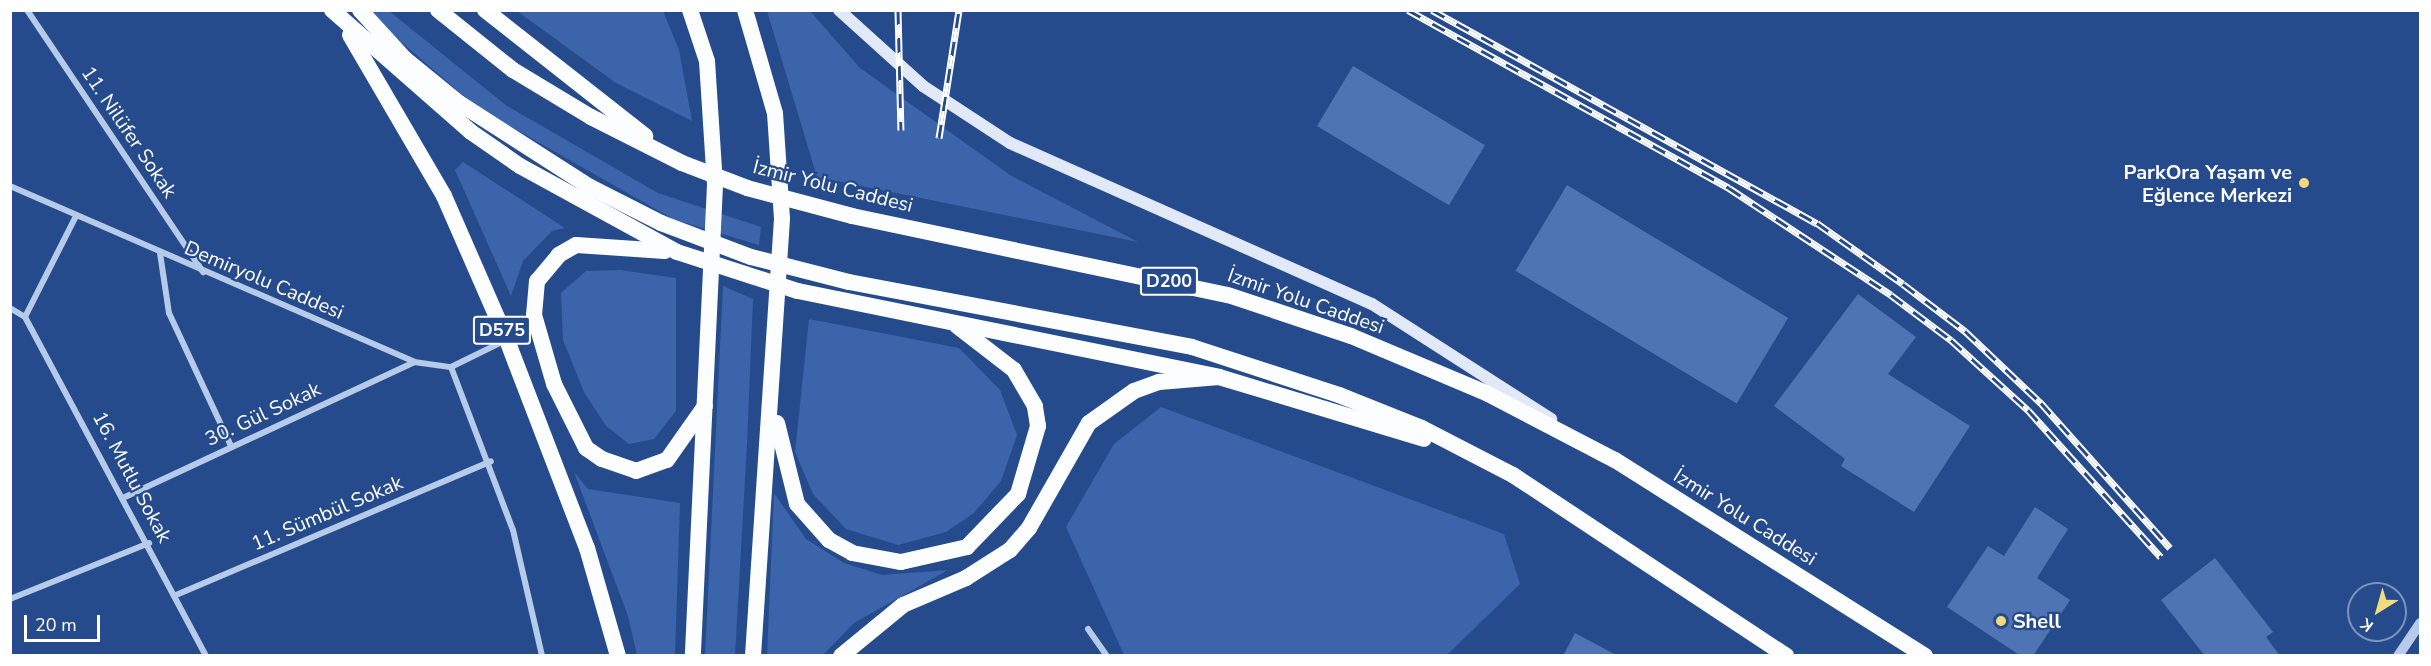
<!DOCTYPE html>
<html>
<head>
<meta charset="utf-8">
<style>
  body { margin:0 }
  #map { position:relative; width:2431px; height:666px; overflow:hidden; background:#264b8d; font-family:"Nunito Sans",sans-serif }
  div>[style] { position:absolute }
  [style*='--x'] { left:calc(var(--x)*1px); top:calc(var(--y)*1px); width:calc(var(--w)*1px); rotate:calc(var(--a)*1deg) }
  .green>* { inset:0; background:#3b64aa }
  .building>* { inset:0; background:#4f74b3; transform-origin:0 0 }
  .minor>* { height:6px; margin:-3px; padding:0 3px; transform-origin:3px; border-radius:3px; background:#b6caea }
  .tertiary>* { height:10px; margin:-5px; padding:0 5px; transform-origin:5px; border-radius:5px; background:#b6caea }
  .secondary>* { height:12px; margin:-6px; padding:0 6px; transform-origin:6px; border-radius:6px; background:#e1e9f9 }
  .trunk>* { height:16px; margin:-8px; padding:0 8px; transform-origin:8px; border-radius:8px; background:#fcfdff }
  .rail>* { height:7px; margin-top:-3.5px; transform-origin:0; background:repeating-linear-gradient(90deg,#264b8d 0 14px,#fff 0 28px); box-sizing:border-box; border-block:2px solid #fff }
  .dots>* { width:16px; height:16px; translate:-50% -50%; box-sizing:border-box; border:3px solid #264b8d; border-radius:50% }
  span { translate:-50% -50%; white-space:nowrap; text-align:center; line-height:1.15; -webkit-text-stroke:4.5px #264b8d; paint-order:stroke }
  .shield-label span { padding:2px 4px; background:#264b8d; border:2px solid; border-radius:4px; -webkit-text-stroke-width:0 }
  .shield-label { font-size:18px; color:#fff; font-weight:700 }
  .street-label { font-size:20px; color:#fff }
  .poi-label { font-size:20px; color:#fff; font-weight:700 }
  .right { translate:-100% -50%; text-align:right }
  .left { translate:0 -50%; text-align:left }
  .frame { position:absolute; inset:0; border:12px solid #fff; pointer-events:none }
  .north { position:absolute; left:2347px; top:582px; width:60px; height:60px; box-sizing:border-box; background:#264b8d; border:2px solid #7d93bb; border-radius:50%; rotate:217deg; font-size:16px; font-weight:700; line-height:24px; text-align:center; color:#fff }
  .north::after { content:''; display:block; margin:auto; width:21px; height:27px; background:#f3da7b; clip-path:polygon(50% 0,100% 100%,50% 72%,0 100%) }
  .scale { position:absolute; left:24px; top:615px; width:76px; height:27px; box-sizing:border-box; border:3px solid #fff; border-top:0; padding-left:8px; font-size:18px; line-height:21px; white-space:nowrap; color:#fff; -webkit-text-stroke:4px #264b8d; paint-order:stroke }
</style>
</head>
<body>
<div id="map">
  <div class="green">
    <div style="clip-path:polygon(365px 11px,389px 11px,507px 106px,658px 193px,761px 227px,759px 245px,673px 219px,478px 108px)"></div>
    <div style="clip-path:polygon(517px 11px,663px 11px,679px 50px,692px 121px,616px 83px)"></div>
    <div style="clip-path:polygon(767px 11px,810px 11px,860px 68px,1010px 175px,1138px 242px,817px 177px)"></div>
    <div style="clip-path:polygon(463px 162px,565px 228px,552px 231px,523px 261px,511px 296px,455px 170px)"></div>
    <div style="clip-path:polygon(620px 270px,676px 278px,676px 411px,654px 439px,629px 444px,606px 426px,584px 392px,563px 340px,561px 293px,586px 271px)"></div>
    <div style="clip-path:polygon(723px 286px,753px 299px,747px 444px,735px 655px,705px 656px)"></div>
    <div style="clip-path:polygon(809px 319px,959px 348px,1000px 390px,1017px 435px,1001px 481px,974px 513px,946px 532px,898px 545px,846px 529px,813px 494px,795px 452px)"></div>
    <div style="clip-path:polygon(1161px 407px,1504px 534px,1520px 584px,1447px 655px,1124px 655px,1066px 527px,1114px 444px)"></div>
    <div style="clip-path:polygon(574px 472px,588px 489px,680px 503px,675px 655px,637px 655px,628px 616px)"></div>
    <div style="clip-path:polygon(774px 493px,806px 539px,844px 563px,882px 575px,948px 570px,854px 623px,823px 655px,767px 656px)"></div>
  </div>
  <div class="building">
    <div style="left:1353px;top:66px;width:154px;height:70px;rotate:31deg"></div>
    <div style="left:1567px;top:185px;width:258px;height:100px;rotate:31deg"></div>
    <div style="clip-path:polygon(1858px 294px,1916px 337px,1888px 374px,1970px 426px,1914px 512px,1841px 466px,1845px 459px,1774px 406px)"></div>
    <div style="clip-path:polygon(2035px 507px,2068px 529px,2037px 578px,2070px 600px,2033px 656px,2021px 656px,1947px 607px,1988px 546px,2004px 556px)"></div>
    <div style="clip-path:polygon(2215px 558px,2273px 632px,2266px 637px,2280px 656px,2205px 656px,2161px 600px)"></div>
    <div style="clip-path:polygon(1575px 633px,1618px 656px,1563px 656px)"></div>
  </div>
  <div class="minor">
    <div style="--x:27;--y:10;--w:316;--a:56.1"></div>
    <div style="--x:10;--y:186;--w:441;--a:23.5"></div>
    <div style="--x:414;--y:362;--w:37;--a:8"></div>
    <div style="--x:451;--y:367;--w:61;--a:-26.1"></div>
    <div style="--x:160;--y:253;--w:61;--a:81.5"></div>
    <div style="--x:169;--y:313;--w:147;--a:65"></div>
    <div style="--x:10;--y:308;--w:17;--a:31"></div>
    <div style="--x:25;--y:317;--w:113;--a:-63.2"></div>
    <div style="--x:25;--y:317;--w:384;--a:61.9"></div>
    <div style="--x:451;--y:367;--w:174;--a:69.2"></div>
    <div style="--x:513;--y:530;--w:129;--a:77"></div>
    <div style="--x:125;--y:497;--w:319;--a:-25"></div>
    <div style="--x:176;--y:595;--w:342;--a:-23"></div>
    <div style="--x:10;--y:599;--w:150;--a:-21.9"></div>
    <div style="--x:1088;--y:629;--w:33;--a:55"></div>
  </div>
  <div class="tertiary">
    <div style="--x:2398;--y:656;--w:40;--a:-56"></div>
  </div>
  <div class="secondary">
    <div style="--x:839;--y:10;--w:113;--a:42.1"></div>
    <div style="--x:923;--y:86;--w:104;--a:33.2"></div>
    <div style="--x:1010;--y:143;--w:396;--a:24"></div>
    <div style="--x:1372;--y:304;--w:213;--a:32.7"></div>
  </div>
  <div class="trunk">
    <div style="--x:332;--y:10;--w:185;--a:41.3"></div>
    <div style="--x:471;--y:132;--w:60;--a:34.8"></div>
    <div style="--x:520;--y:166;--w:179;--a:28.7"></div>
    <div style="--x:677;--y:252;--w:127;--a:17.9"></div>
    <div style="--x:798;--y:291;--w:430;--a:11.5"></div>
    <div style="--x:360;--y:10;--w:67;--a:47.4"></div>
    <div style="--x:405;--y:59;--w:70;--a:39.2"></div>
    <div style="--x:459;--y:103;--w:156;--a:32.7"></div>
    <div style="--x:590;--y:187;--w:80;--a:26.9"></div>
    <div style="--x:661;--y:223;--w:96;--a:20.7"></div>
    <div style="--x:751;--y:257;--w:101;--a:14.3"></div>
    <div style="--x:849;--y:282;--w:349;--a:10.7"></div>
    <div style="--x:1192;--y:347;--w:155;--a:18.1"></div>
    <div style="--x:1339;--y:395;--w:89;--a:21.7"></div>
    <div style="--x:1422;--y:428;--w:102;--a:27.3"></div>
    <div style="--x:1513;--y:475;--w:328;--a:33.5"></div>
    <div style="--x:438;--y:10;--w:96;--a:38.7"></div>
    <div style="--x:513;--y:70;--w:91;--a:31.1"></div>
    <div style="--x:591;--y:117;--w:102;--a:26.8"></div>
    <div style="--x:682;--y:163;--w:70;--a:21"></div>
    <div style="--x:747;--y:188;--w:109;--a:14.9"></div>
    <div style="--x:852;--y:216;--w:384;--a:11.9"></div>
    <div style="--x:1228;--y:295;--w:130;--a:18.4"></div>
    <div style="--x:1351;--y:336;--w:149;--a:22.9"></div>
    <div style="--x:1488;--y:394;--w:143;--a:27.5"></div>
    <div style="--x:1615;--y:460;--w:367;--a:32.3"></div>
    <div style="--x:485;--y:10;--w:204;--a:38.2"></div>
    <div style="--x:690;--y:10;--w:54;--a:71.6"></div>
    <div style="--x:707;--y:61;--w:124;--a:86.3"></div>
    <div style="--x:715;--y:185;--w:472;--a:92.7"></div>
    <div style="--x:745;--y:10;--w:107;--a:73.8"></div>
    <div style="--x:775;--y:113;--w:106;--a:86.2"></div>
    <div style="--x:782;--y:219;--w:438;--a:93.8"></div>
    <div style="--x:350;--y:35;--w:186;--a:59.7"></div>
    <div style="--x:444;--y:196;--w:157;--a:66.4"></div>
    <div style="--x:507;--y:340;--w:223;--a:69"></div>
    <div style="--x:587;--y:548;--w:112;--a:74"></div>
    <div style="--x:665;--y:251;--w:89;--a:-176.1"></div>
    <div style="--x:576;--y:245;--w:20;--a:150"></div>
    <div style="--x:559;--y:255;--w:34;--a:130"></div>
    <div style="--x:537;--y:281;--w:34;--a:95"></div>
    <div style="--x:534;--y:315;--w:72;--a:73.8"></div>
    <div style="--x:554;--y:384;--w:72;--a:63.4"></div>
    <div style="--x:586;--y:448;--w:19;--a:35"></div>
    <div style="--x:602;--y:459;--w:36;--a:19"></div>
    <div style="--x:636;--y:471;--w:33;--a:-20"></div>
    <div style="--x:667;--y:460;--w:66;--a:-54.9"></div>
    <div style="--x:777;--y:423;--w:83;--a:76.1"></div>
    <div style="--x:797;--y:504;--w:48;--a:48.4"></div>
    <div style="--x:829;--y:540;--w:26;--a:29"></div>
    <div style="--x:852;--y:553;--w:50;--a:10.4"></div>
    <div style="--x:901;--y:562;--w:68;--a:-12.8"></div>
    <div style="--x:967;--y:547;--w:74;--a:-46.1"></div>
    <div style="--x:1018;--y:494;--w:71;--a:-73.6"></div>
    <div style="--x:1038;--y:426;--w:20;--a:-99"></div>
    <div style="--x:1035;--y:406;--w:42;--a:-120.3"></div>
    <div style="--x:1014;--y:370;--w:72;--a:-142.3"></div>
    <div style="--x:841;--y:656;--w:80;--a:-39.4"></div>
    <div style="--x:903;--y:605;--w:69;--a:-23.2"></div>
    <div style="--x:966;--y:578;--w:52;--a:-32.5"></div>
    <div style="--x:1010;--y:550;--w:29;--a:-49"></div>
    <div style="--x:1029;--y:528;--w:121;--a:-60.3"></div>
    <div style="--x:1089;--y:423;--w:55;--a:-35.4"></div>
    <div style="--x:1134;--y:391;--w:27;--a:-20"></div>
    <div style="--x:1159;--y:382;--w:60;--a:-4.8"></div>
    <div style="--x:1219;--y:377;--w:214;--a:16.8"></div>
  </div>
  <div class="rail">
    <div style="--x:898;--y:10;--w:120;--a:88.6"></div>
    <div style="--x:1408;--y:10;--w:367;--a:29"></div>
    <div style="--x:1729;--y:188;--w:194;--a:33.4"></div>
    <div style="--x:1891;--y:295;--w:75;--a:36.9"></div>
    <div style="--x:1951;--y:340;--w:104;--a:42.3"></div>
    <div style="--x:2028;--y:410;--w:198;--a:47.9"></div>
    <div style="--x:1432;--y:10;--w:440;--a:29"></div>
    <div style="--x:1817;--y:223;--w:105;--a:35.3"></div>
    <div style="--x:1903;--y:284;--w:78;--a:37.2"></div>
    <div style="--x:1965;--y:331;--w:105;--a:43.5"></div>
    <div style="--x:2041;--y:403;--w:194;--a:48.3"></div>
    <div style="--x:939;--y:138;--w:130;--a:-81.1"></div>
  </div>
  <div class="dots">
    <div style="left:2304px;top:183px;background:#f3da7b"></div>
    <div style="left:2001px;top:621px;background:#f3da7b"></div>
  </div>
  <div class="shield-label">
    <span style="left:1169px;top:281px">D200</span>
    <span style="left:502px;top:330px">D575</span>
  </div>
  <div class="street-label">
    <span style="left:129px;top:132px;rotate:56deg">11. Nilüfer Sokak</span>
    <span style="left:833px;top:186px;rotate:14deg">İzmir Yolu Caddesi</span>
    <span style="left:264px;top:280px;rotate:23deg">Demiryolu Caddesi</span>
    <span style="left:1306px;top:301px;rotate:19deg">İzmir Yolu Caddesi</span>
    <span style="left:263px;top:414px;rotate:-25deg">30. Gül Sokak</span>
    <span style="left:132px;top:477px;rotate:62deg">16. Mutlu Sokak</span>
    <span style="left:327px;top:513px;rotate:-23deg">11. Sümbül Sokak</span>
    <span style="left:1745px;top:517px;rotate:32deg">İzmir Yolu Caddesi</span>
  </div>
  <div class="poi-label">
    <span class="right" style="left:2292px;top:184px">ParkOra Yaşam ve<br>Eğlence Merkezi</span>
    <span class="left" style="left:2013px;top:621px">Shell</span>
  </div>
  <div class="frame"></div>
  <div class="north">K</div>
  <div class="scale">20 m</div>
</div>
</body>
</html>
